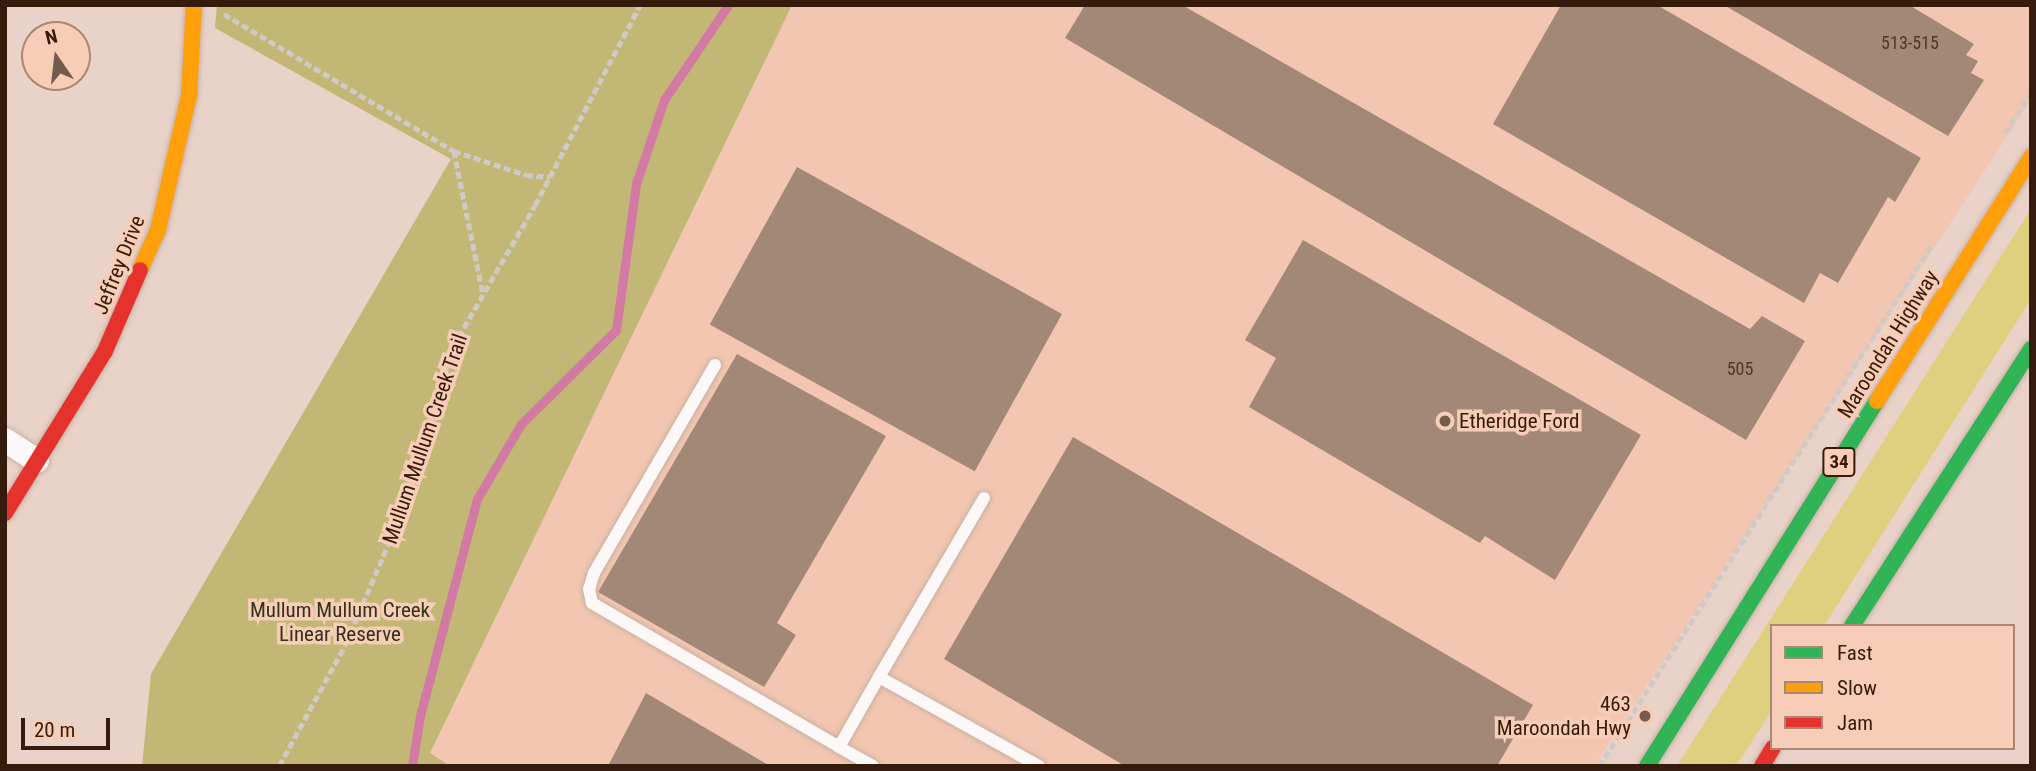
<!DOCTYPE html>
<html>
<head>
<meta charset="utf-8">
<style>
  body { margin:0 }
  #map { position:relative; width:2036px; height:771px; overflow:hidden; background:#e9d2c7; font-family:"Roboto Condensed",sans-serif }
  div>[style] { position:absolute }
  [style*='--x'] { left:calc(var(--x)*1px); top:calc(var(--y)*1px); width:calc(var(--w)*1px); rotate:calc(var(--a)*1deg) }
  .built>* { inset:0; background:#f2c6b0 }
  .green>* { inset:0; background:#ddd180 }
  .forest>* { inset:0; background:#c2b774 }
  .stream>* { height:9px; margin:-4.5px; padding:0 4.5px; transform-origin:4.5px; border-radius:4.5px; background:#d27aa4 }
  .building>* { inset:0; background:#a38877; transform-origin:0 0 }
  .path>* { height:4.5px; margin-top:-2.25px; transform-origin:0; background:repeating-linear-gradient(90deg,#d0c9c5 0 7px,transparent 0 10.5px) }
  .roads { filter:drop-shadow(0 0 2px #c7b0a4) drop-shadow(0 0 2px #c7b0a4) }
  .lane>* { height:12px; margin:-6px; padding:0 6px; transform-origin:6px; border-radius:6px; background:#fcf8f7 }
  .street>* { height:24px; margin:-12px; padding:0 12px; transform-origin:12px; border-radius:12px; background:#fcf8f7 }
  .fast>* { height:16px; margin:-8px; padding:0 8px; transform-origin:8px; border-radius:8px; background:#30b455 }
  .slow>* { height:16px; margin:-8px; padding:0 8px; transform-origin:8px; border-radius:8px; background:#ff9f0a }
  .jam>* { height:16px; margin:-8px; padding:0 8px; transform-origin:8px; border-radius:8px; background:#e5322d }
  .dots>* { width:19px; height:19px; translate:-50% -50%; box-sizing:border-box; border:4px solid #f8cdb8; border-radius:50% }
  span { translate:-50% -50%; white-space:nowrap; text-align:center; line-height:1.15; -webkit-text-stroke:7px #f8cdb8; paint-order:stroke }
  .number-label { font-size:18px; color:#503627 }
  .number-label span { -webkit-text-stroke-width:0 }
  .shield-label span { padding:2px 5px; background:#f8cdb8; border:2px solid; border-radius:5px; -webkit-text-stroke-width:0 }
  .shield-label { font-size:19px; color:#341b0c; font-weight:700 }
  .street-label { font-size:21px; color:#341b0c }
  .poi-label { font-size:21px; color:#341b0c }
  .left { translate:0 -50%; text-align:left }
  .right { translate:-100% -50%; text-align:right }
  .park-label { font-size:21px; color:#32321a }
  .frame { position:absolute; inset:0; border:7px solid #341b0c; pointer-events:none }
  .legend { position:absolute; left:1770px; top:624px; width:245px; height:126px; box-sizing:border-box; background:#f8cdb8; border:2px solid #aa8673; margin:0; padding:9px 12px; list-style:none; font-size:21px; color:#341b0c }
  .legend li { display:flex; align-items:center; gap:14px; height:35px }
  .legend b { width:35px; border:2px solid #aa8673 }
  .north { position:absolute; left:21px; top:21px; width:70px; height:70px; box-sizing:border-box; background:#f8cdb8; border:2px solid #aa8673; border-radius:50%; rotate:346deg; font-size:19px; font-weight:700; line-height:28px; text-align:center; color:#341b0c }
  .north::after { content:''; display:block; margin:auto; width:24px; height:32px; background:#735b4d; clip-path:polygon(50% 0,100% 100%,50% 72%,0 100%) }
  .scale { position:absolute; left:21px; top:718px; width:89px; height:32px; box-sizing:border-box; border:4px solid #341b0c; border-top:0; padding-left:9px; font-size:21px; line-height:24px; white-space:nowrap; color:#341b0c; -webkit-text-stroke:5px #f8cdb8; paint-order:stroke }
</style>
</head>
<body>
<div id="map">
  <div class="built">
    <div style="clip-path:polygon(792px 5px,2031px 5px,2031px 100px,1594px 766px,450px 766px,430px 753px)"></div>
  </div>
  <div class="green">
    <div style="clip-path:polygon(2031px 209px,2031px 299px,1824px 626px,1772px 626px,1772px 710px,1761px 728px,1736px 766px,1677px 766px)"></div>
  </div>
  <div class="forest">
    <div style="clip-path:polygon(217px 5px,792px 5px,430px 753px,450px 766px,142px 766px,151px 674px,451px 159px,215px 28px)"></div>
  </div>
  <div class="stream">
    <div style="--x:412;--y:766;--w:51;--a:-80.9"></div>
    <div style="--x:420;--y:716;--w:224;--a:-75.3"></div>
    <div style="--x:477;--y:499;--w:87;--a:-59.6"></div>
    <div style="--x:521;--y:424;--w:134;--a:-44.7"></div>
    <div style="--x:616;--y:330;--w:147;--a:-82.2"></div>
    <div style="--x:636;--y:184;--w:89;--a:-71.6"></div>
    <div style="--x:664;--y:100;--w:115;--a:-56"></div>
  </div>
  <div class="building">
    <div style="clip-path:polygon(1085px 5px,1182px 5px,1750px 329px,1762px 316px,1805px 341px,1746px 440px,1065px 38px)"></div>
    <div style="clip-path:polygon(1561px 5px,1657px 5px,1921px 158px,1895px 202px,1888px 197px,1838px 283px,1820px 273px,1804px 303px,1493px 124px)"></div>
    <div style="clip-path:polygon(1724px 5px,1909px 5px,1974px 44px,1966px 55px,1978px 61px,1971px 73px,1984px 80px,1948px 136px)"></div>
    <div style="left:797px;top:167px;width:303px;height:180px;rotate:29deg"></div>
    <div style="clip-path:polygon(1303px 240px,1641px 435px,1555px 580px,1485px 536px,1480px 543px,1249px 407px,1276px 358px,1245px 340px)"></div>
    <div style="clip-path:polygon(737px 354px,886px 436px,777px 623px,796px 635px,764px 687px,598px 592px)"></div>
    <div style="clip-path:polygon(1073px 437px,1533px 705px,1497px 766px,1125px 766px,944px 659px)"></div>
    <div style="clip-path:polygon(646px 693px,770px 766px,608px 766px)"></div>
  </div>
  <div class="path">
    <div style="--x:224;--y:14;--w:268;--a:30.8"></div>
    <div style="--x:454;--y:151;--w:76;--a:18.4"></div>
    <div style="--x:526;--y:175;--w:24;--a:5"></div>
    <div style="--x:2005;--y:133;--w:48;--a:-57"></div>
    <div style="--x:454;--y:151;--w:146;--a:78.5"></div>
    <div style="--x:279;--y:766;--w:140;--a:-61.4"></div>
    <div style="--x:346;--y:643;--w:140;--a:-66.9"></div>
    <div style="--x:401;--y:514;--w:176;--a:-72.8"></div>
    <div style="--x:453;--y:346;--w:163;--a:-59.8"></div>
    <div style="--x:535;--y:205;--w:226;--a:-62.3"></div>
    <div style="--x:1599;--y:766;--w:617;--a:-57.44"></div>
  </div>
  <div class="roads">
    <div class="lane">
      <div style="--x:715;--y:365;--w:241;--a:120.2"></div>
      <div style="--x:594;--y:573;--w:17;--a:107"></div>
      <div style="--x:589;--y:589;--w:14;--a:78"></div>
      <div style="--x:592;--y:603;--w:286;--a:30.2"></div>
      <div style="--x:984;--y:498;--w:208;--a:120.4"></div>
      <div style="--x:879;--y:677;--w:183;--a:29.1"></div>
      <div style="--x:873;--y:766;--w:39;--a:-151"></div>
      <div style="--x:839;--y:747;--w:81;--a:-60.3"></div>
    </div>
    <div class="street">
      <div style="--x:5;--y:440;--w:38;--a:33"></div>
    </div>
    <div class="fast">
      <div style="--x:1852;--y:626;--w:330;--a:-57.1"></div>
      <div style="--x:1647;--y:766;--w:431;--a:-57.8"></div>
    </div>
    <div class="slow">
      <div style="--x:140;--y:270;--w:44;--a:-65.8"></div>
      <div style="--x:158;--y:230;--w:138;--a:-77"></div>
      <div style="--x:189;--y:96;--w:91;--a:-86.9"></div>
      <div style="--x:1877;--y:401;--w:289;--a:-57.7"></div>
    </div>
    <div class="jam">
      <div style="--x:5;--y:513;--w:190;--a:-58.3"></div>
      <div style="--x:105;--y:351;--w:88;--a:-66.6"></div>
      <div style="--x:1762;--y:766;--w:21;--a:-59"></div>
    </div>
  </div>
  <div class="dots">
    <div style="left:1445px;top:421px;background:#735b4d"></div>
    <div style="left:1645px;top:716px;background:#735b4d"></div>
  </div>
  <div class="number-label">
    <span style="left:1910px;top:43px">513-515</span>
    <span style="left:1740px;top:369px">505</span>
  </div>
  <div class="shield-label">
    <span style="left:1839px;top:462px">34</span>
  </div>
  <div class="street-label">
    <span style="left:119px;top:265px;rotate:-68deg">Jeffrey Drive</span>
    <span style="left:1888px;top:344px;rotate:-58deg">Maroondah Highway</span>
    <span style="left:425px;top:439px;rotate:-71deg">Mullum Mullum Creek Trail</span>
  </div>
  <div class="poi-label">
    <span class="left" style="left:1459px;top:421px">Etheridge Ford</span>
    <span class="right" style="left:1631px;top:716px">463<br>Maroondah Hwy</span>
  </div>
  <div class="park-label">
    <span style="left:340px;top:622px">Mullum Mullum Creek<br>Linear Reserve</span>
  </div>
  <div class="frame"></div>
  <ul class="legend">
  <li><b style="height:9px;background:#30b455"></b>Fast</li>
  <li><b style="height:9px;background:#ff9f0a"></b>Slow</li>
  <li><b style="height:9px;background:#e5322d"></b>Jam</li>
  </ul>
  <div class="north">N</div>
  <div class="scale">20 m</div>
</div>
</body>
</html>
